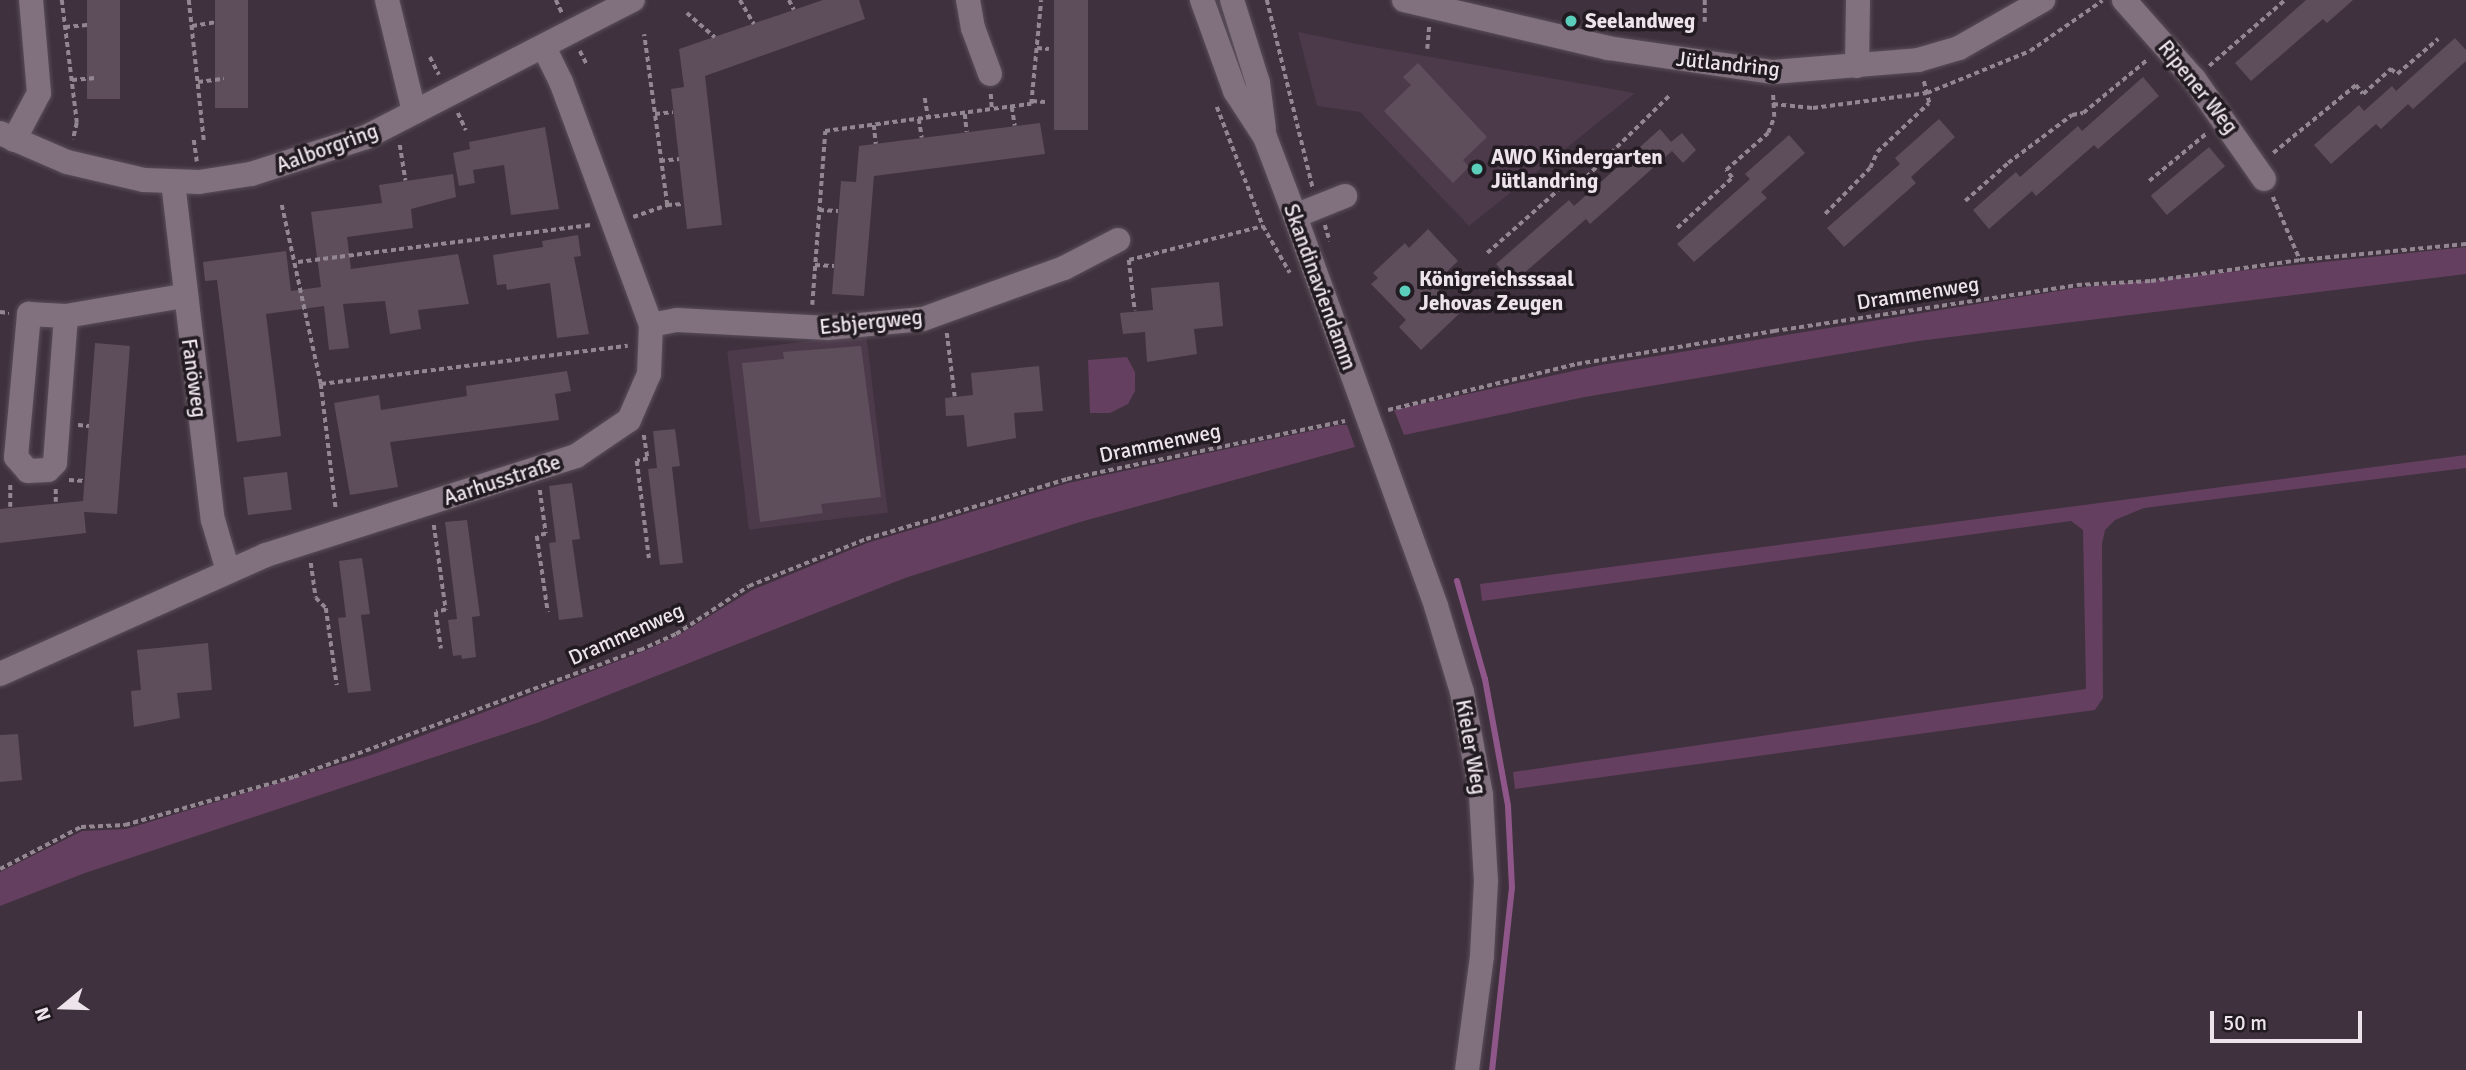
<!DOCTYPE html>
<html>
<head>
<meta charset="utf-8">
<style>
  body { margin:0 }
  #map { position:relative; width:2466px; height:1070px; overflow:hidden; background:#3f313d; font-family:Signika,sans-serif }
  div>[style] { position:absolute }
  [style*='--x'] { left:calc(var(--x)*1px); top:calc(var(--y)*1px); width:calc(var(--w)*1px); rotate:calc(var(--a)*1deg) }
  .built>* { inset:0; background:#4c394a; transform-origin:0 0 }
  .green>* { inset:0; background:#643f5f }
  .stream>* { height:6px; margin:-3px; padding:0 3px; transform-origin:3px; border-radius:3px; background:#8f5789 }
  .building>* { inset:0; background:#5e4e5b; transform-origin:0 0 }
  .path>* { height:3.5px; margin-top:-1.75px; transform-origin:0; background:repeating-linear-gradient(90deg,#938792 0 5px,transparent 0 8.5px) }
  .roads { filter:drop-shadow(0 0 2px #594e58) drop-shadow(0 0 2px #594e58) }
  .minor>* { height:24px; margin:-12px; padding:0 12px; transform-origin:12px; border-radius:12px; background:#81707e }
  .dots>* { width:19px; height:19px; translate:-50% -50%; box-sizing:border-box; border:4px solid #221b21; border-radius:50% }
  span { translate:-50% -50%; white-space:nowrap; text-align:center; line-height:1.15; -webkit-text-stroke:7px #221b21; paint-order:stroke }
  .poi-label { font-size:21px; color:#ece3eb; font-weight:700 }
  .left { translate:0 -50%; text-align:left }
  .street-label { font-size:21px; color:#ece3eb }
  .north { position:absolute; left:28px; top:972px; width:70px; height:70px; -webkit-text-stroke:5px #221b21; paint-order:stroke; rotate:251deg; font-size:19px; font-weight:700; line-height:28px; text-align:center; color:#ece3eb }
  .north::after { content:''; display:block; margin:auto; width:24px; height:32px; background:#ece3eb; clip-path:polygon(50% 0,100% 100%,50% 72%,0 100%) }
  .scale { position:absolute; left:2210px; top:1011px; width:152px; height:32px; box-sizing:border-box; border:4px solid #ece3eb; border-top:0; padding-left:9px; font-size:21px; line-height:24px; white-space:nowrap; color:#ece3eb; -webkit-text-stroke:5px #221b21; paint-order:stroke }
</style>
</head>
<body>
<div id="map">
  <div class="built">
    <div style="clip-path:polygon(1298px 32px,1357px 44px,1635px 93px,1469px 226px,1360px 112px,1317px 106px)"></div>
    <div style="left:866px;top:334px;width:180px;height:140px;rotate:83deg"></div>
  </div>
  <div class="green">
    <div style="clip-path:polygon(2466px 247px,2466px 274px,1918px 341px,1585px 397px,1404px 435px,1394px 410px,1601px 365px,2076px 288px)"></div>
    <div style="clip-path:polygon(1127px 357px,1135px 372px,1135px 391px,1128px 404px,1110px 413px,1090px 413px,1088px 360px)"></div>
    <div style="clip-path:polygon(1339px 425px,1347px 425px,1355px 447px,1080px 522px,905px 578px,537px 723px,85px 873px,0 906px,0 872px,82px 831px,126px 829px,374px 754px,642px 652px,677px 636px,752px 590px,867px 543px,1068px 483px)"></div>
    <div style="clip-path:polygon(2466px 455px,2466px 468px,2144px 508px,2115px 520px,2105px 530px,2102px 544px,2103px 698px,2095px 710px,1515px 789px,1513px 772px,2086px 689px,2083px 530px,2071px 521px,1482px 601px,1480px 584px)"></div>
  </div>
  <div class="stream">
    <div style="--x:1457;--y:581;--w:102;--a:74.1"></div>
    <div style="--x:1485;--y:679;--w:129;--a:79.7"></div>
    <div style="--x:1508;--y:806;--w:81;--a:87.2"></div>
    <div style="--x:1512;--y:887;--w:184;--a:96.2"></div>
  </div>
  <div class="building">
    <div style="left:87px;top:0;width:33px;height:99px"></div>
    <div style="left:215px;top:0;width:33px;height:108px"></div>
    <div style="clip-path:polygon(823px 0,859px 0,865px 19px,705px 76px,722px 225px,687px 229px,671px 89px,684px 87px,679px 49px)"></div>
    <div style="left:1054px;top:0;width:34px;height:130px"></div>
    <div style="clip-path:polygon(2306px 0,2353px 0,2327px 23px,2323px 19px,2251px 81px,2235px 63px)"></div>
    <div style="clip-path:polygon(2455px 38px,2466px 50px,2466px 61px,2413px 109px,2408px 104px,2381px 129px,2376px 124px,2331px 164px,2314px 145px,2359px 105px,2364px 111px,2392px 86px,2396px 91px)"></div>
    <div style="clip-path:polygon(1418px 63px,1487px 137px,1463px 160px,1469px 167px,1453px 183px,1384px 111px,1411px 85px,1403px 77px)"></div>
    <div style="clip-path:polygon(2143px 77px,2159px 96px,2098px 149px,2094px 145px,2036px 196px,2032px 191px,1989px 229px,1973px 210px,2016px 172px,2020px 177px,2078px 126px,2082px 131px)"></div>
    <div style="clip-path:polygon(1939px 119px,1955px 137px,1911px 177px,1916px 183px,1844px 247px,1827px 228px,1900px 164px,1895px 158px)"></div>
    <div style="clip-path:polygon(1040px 123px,1045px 154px,874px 176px,864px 296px,832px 294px,841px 181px,856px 182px,859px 146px)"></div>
    <div style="clip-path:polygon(545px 127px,559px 209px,511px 215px,504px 165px,473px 170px,475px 183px,459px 186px,453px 153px,470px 149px,469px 142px)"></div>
    <div style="clip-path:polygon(1660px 129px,1671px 142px,1682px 133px,1696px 150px,1683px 163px,1672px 151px,1590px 224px,1586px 219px,1513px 283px,1496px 264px,1569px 200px,1574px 206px)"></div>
    <div style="clip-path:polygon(1789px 135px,1805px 153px,1761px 192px,1767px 198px,1694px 262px,1677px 244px,1750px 179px,1745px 174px)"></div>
    <div style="left:2209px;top:147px;width:25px;height:76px;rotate:50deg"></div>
    <div style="clip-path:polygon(453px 174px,456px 197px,411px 209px,413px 228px,347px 237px,351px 269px,458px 254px,469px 304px,418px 310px,421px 329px,390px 334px,385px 301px,343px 304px,349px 348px,329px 350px,324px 306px,266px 314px,281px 436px,237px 442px,217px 280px,205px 281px,203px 262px,286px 251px,291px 291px,321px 287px,311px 212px,382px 203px,379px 185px)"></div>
    <div style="clip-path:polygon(1428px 229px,1458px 261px,1434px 284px,1460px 313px,1421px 350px,1399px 327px,1406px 320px,1371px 284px,1378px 278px,1373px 273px,1405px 243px,1409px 248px)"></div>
    <div style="clip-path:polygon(578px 235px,581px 256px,574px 257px,589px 334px,557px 338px,550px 283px,507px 290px,506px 284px,497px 285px,493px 255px,543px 247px,542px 241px)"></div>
    <div style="clip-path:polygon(1219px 282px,1223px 326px,1194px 329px,1197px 354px,1147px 362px,1145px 332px,1123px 334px,1120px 313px,1153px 310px,1151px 288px)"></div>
    <div style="clip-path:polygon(95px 343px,130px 346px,117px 514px,84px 512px,86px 533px,0 543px,0 509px,83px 501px)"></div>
    <div style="clip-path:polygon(861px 346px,881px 497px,821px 504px,823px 513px,760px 522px,742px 363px,784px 359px,783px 352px)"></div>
    <div style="clip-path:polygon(1039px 366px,1043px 411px,1014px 413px,1016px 438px,967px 447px,964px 415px,946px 416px,945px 398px,973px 395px,971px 373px)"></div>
    <div style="clip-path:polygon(567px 371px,571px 391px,555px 394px,559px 420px,390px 442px,398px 487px,350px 495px,334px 403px,379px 395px,381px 410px,467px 396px,466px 386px)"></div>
    <div style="clip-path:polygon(675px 429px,680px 466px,672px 467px,683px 563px,660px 565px,648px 469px,657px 468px,653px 431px)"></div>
    <div style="left:287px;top:472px;width:38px;height:44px;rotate:83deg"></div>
    <div style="clip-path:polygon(572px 483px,580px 539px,572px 540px,583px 617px,559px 620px,549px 543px,556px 542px,549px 486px)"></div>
    <div style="clip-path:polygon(467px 520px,480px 616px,472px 617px,476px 657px,462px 659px,461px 655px,453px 656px,448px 620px,457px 619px,445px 522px)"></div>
    <div style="clip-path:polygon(362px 558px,370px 614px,361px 615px,371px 691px,348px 693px,338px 618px,346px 617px,339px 561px)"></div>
    <div style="clip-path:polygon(208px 643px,212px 690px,177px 693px,180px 718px,134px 727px,131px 691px,141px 690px,137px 650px)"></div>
    <div style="clip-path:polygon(18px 734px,22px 780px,0 782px,0 735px)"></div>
  </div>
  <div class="path">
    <div style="--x:62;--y:0;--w:124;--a:83"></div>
    <div style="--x:77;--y:123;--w:17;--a:103"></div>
    <div style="--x:189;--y:0;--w:141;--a:83.9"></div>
    <div style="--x:556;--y:0;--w:14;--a:65"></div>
    <div style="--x:740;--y:0;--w:28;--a:60"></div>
    <div style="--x:789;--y:0;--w:11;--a:63"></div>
    <div style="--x:1267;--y:0;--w:194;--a:76.3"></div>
    <div style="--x:1705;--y:0;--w:22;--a:90"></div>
    <div style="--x:687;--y:13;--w:37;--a:41"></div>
    <div style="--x:192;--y:26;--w:25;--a:-9"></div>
    <div style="--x:65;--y:27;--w:25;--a:-5"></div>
    <div style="--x:1037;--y:48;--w:12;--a:5"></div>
    <div style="--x:1427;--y:49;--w:23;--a:-85"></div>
    <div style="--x:580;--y:51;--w:16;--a:63"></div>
    <div style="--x:430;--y:57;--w:20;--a:63"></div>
    <div style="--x:2209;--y:66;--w:101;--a:-41"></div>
    <div style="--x:72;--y:80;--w:24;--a:-5"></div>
    <div style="--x:198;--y:82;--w:26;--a:-7"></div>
    <div style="--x:991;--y:94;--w:16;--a:86"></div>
    <div style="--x:925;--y:98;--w:20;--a:81"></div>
    <div style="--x:1032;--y:101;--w:13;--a:4"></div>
    <div style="--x:1773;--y:104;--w:40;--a:5.7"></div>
    <div style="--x:1813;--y:108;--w:115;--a:-7.5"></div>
    <div style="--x:1927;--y:93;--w:111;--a:-22.2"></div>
    <div style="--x:2030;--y:51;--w:88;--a:-34.8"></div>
    <div style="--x:1012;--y:107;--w:19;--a:81"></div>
    <div style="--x:1217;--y:107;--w:128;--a:68.9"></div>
    <div style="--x:1263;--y:226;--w:54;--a:60.1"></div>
    <div style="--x:458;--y:113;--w:19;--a:65"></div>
    <div style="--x:655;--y:114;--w:18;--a:-6"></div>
    <div style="--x:965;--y:114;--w:18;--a:84"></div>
    <div style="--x:919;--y:119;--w:19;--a:81"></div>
    <div style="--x:874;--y:125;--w:19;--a:84"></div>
    <div style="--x:194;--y:140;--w:22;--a:82"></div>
    <div style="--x:400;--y:145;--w:36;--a:81"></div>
    <div style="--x:2273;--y:153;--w:107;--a:-39.3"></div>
    <div style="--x:2356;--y:85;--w:11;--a:52"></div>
    <div style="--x:2363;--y:94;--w:38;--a:-42"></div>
    <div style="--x:2391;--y:69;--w:8;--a:40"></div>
    <div style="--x:2397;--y:74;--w:54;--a:-40.5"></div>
    <div style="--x:660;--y:161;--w:19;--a:-6"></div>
    <div style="--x:2149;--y:181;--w:75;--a:-39.6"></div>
    <div style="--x:2273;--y:197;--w:69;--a:66.8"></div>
    <div style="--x:1965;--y:201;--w:57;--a:-41.5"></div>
    <div style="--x:2008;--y:163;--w:80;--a:-36.9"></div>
    <div style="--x:2072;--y:115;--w:11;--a:-10"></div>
    <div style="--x:2083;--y:113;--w:83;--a:-39.6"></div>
    <div style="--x:282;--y:205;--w:183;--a:77.7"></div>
    <div style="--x:321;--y:384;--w:126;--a:83.2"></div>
    <div style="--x:667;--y:205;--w:17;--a:-3"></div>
    <div style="--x:819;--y:210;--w:19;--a:3"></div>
    <div style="--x:1825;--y:214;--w:64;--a:-45.6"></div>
    <div style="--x:1870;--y:168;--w:17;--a:-66"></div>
    <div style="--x:1877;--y:152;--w:71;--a:-43.3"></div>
    <div style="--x:1929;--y:103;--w:25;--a:-104"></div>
    <div style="--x:633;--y:217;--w:36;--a:-19"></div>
    <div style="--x:667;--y:205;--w:172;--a:-97.7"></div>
    <div style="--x:1325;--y:225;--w:17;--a:73"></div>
    <div style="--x:1677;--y:228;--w:74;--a:-42.3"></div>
    <div style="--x:1732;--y:178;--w:10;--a:-127"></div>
    <div style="--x:1726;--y:170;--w:56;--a:-41.4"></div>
    <div style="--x:1768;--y:133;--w:17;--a:-69"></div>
    <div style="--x:1774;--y:117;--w:22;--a:-93"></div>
    <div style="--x:1487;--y:253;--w:106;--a:-41.5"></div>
    <div style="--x:1566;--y:183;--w:10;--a:37"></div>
    <div style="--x:1574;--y:189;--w:134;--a:-44.4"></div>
    <div style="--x:1129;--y:260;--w:138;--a:-14.2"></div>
    <div style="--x:1129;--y:260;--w:51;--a:83.3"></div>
    <div style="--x:298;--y:262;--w:295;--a:-7.2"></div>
    <div style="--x:815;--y:265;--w:19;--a:3"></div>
    <div style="--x:812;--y:305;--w:174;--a:-85.7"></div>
    <div style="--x:825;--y:131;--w:208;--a:-7.5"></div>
    <div style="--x:1031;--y:104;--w:104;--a:-84.5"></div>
    <div style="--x:0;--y:312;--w:9;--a:6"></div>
    <div style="--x:947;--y:333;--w:64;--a:82.9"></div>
    <div style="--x:321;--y:384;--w:309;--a:-7.1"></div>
    <div style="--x:1388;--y:410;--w:195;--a:-13.7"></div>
    <div style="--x:1577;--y:364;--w:200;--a:-9.5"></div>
    <div style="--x:1774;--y:331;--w:306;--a:-8.6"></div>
    <div style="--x:2077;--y:285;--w:74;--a:-3.1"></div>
    <div style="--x:2151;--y:281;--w:150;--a:-8"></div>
    <div style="--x:2300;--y:260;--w:167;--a:-5.5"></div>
    <div style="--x:78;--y:425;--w:11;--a:5"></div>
    <div style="--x:644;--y:435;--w:24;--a:81"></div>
    <div style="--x:648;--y:459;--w:11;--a:170"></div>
    <div style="--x:637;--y:461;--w:98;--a:82.9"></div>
    <div style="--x:69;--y:480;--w:16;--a:4"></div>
    <div style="--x:56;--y:489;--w:13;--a:90"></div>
    <div style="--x:540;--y:490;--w:44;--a:82.2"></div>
    <div style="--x:546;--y:534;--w:9;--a:167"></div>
    <div style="--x:537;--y:536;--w:77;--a:81.8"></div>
    <div style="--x:10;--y:507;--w:22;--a:-90"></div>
    <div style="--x:434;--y:525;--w:86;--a:82"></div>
    <div style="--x:446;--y:610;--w:10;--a:169"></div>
    <div style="--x:436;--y:612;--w:37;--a:82"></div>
    <div style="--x:311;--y:563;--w:35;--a:82"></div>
    <div style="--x:316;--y:598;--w:14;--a:45"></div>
    <div style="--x:326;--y:608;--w:78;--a:81.9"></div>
    <div style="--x:0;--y:869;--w:91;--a:-27.4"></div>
    <div style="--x:81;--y:827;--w:44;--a:-2.6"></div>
    <div style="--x:125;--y:825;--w:176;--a:-15.9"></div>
    <div style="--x:294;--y:777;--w:369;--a:-20.2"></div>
    <div style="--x:640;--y:650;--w:39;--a:-24"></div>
    <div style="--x:676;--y:634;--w:87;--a:-33.3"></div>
    <div style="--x:749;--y:586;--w:126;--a:-21.9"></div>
    <div style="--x:866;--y:539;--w:210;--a:-16.6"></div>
    <div style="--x:1067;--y:479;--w:284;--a:-11.8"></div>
  </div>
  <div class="roads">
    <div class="minor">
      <div style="--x:387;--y:0;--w:115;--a:76.4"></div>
      <div style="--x:968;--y:0;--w:28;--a:80"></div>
      <div style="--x:973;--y:28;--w:49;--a:69.7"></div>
      <div style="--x:1202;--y:0;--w:97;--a:70.1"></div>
      <div style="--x:1235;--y:91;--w:55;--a:56.9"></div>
      <div style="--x:1265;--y:137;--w:85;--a:69.2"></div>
      <div style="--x:1295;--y:216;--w:415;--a:70.1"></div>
      <div style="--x:1436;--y:606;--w:90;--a:73.2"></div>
      <div style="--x:1462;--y:692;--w:105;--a:79.5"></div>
      <div style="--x:1481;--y:795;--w:86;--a:86.7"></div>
      <div style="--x:1486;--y:881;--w:75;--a:93.1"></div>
      <div style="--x:1482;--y:956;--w:115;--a:97.5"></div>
      <div style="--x:1232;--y:0;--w:87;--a:72.6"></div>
      <div style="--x:1258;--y:83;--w:46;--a:82.6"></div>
      <div style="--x:1404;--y:0;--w:210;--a:13.2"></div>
      <div style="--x:1608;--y:48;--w:167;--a:8.3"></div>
      <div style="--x:1773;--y:72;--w:145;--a:-4.7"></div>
      <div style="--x:1918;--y:60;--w:43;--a:-16.3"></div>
      <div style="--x:1959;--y:48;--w:97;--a:-29.7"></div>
      <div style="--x:2124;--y:0;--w:106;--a:48.5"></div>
      <div style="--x:2194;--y:79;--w:122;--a:55"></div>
      <div style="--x:1857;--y:66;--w:66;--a:-89.1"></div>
      <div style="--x:0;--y:133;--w:73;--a:23.4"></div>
      <div style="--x:67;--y:162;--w:79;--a:13.2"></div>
      <div style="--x:144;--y:180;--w:55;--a:2.1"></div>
      <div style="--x:199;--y:182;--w:53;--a:-8.7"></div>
      <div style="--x:251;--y:174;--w:121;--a:-17.8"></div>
      <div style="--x:366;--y:137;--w:300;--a:-27.2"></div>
      <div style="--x:14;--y:140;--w:53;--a:-62"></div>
      <div style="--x:39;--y:93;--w:93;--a:-94.9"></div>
      <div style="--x:173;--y:182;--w:340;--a:83.3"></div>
      <div style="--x:213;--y:520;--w:53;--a:73.6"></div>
      <div style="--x:1295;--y:216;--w:54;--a:-21.8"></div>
      <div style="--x:66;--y:316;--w:147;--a:94.3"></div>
      <div style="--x:55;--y:463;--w:10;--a:135"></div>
      <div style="--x:48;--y:470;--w:20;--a:177"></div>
      <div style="--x:28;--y:471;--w:18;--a:-131"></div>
      <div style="--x:16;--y:457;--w:144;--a:-84.8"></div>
      <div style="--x:29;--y:314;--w:37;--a:3"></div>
      <div style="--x:66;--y:316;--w:119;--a:-9.7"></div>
      <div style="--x:651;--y:325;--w:26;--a:-11"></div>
      <div style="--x:677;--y:320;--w:151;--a:3"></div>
      <div style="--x:828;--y:328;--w:95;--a:-5.4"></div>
      <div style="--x:923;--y:319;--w:150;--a:-19.9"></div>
      <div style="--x:1064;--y:268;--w:61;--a:-27.4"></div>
      <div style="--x:0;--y:674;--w:291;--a:-24.1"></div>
      <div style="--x:266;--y:555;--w:325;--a:-17.7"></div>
      <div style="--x:576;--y:456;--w:64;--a:-34.2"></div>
      <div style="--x:629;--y:420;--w:50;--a:-66.5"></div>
      <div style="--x:649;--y:374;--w:49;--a:-87.7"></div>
      <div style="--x:651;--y:325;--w:259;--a:-110.3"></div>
      <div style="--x:561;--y:82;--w:39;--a:-116"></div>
    </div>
  </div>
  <div class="dots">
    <div style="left:1571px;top:21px;background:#5bcebb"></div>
    <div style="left:1477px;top:169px;background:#5bcebb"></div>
    <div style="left:1405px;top:291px;background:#5bcebb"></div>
  </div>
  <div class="poi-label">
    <span class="left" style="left:1585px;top:21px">Seelandweg</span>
    <span class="left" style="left:1491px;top:169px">AWO Kindergarten<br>Jütlandring</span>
    <span class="left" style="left:1419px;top:291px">Königreichsssaal<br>Jehovas Zeugen</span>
  </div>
  <div class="street-label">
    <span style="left:1728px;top:64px;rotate:6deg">Jütlandring</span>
    <span style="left:2198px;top:87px;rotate:51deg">Ripener Weg</span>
    <span style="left:327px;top:148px;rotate:-20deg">Aalborgring</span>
    <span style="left:1320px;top:287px;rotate:70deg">Skandinaviendamm</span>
    <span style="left:1918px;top:293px;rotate:-9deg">Drammenweg</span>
    <span style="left:871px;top:322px;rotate:-6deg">Esbjergweg</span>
    <span style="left:194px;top:378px;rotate:82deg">Fanöweg</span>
    <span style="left:1160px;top:443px;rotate:-12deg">Drammenweg</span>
    <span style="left:502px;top:480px;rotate:-18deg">Aarhusstraße</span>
    <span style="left:626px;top:634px;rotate:-24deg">Drammenweg</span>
    <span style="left:1471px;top:747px;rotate:80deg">Kieler Weg</span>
  </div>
  <div class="north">N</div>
  <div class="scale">50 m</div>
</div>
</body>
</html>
